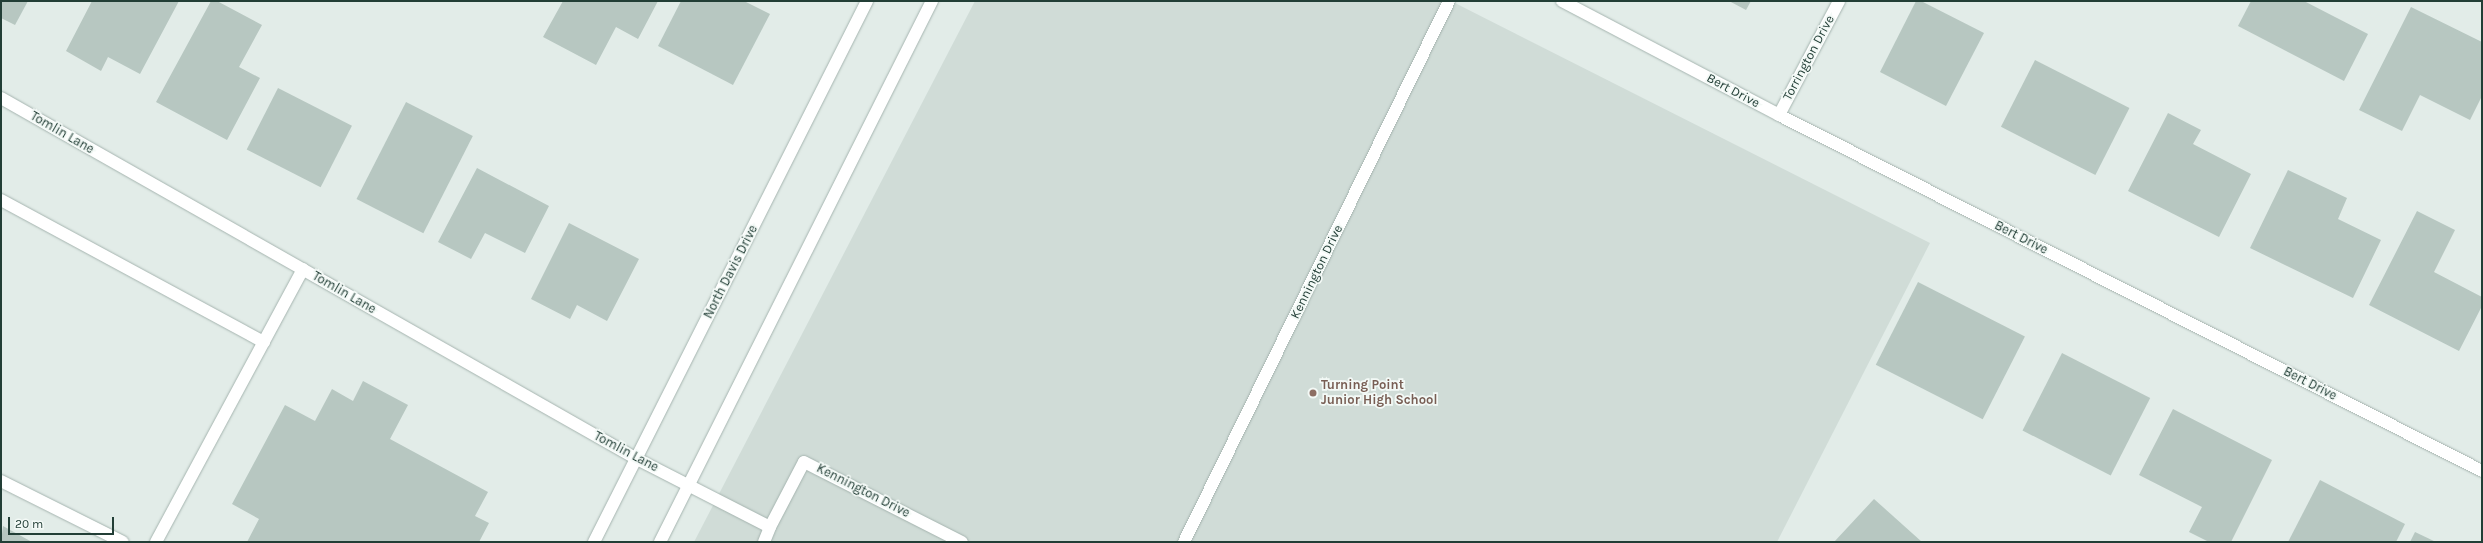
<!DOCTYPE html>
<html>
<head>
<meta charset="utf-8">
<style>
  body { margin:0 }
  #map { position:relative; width:2483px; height:543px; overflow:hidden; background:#e2ece8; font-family:Karla,sans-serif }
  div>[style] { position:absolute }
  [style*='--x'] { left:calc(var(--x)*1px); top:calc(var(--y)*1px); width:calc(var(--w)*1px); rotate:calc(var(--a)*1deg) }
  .built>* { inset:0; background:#d0dcd7 }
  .building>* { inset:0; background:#b7c7c1; transform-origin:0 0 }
  .roads { filter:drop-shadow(0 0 1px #a5b4af) drop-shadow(0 0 1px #a5b4af) }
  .minor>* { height:12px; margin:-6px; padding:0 6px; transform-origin:6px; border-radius:6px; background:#fff }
  .dots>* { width:11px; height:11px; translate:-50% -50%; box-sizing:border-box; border:2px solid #f3f9f6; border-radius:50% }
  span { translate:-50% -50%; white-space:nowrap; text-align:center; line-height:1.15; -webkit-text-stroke:3.5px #f3f9f6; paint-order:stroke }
  .street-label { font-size:13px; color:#223e36 }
  .education-label { font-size:13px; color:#785e54; font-weight:700 }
  .left { translate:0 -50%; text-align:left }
  .frame { position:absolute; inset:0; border:2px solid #223e36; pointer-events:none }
  .scale { position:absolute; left:8px; top:517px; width:106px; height:18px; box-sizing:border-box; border:2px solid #223e36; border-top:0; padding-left:5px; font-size:12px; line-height:14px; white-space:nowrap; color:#223e36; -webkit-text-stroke:3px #f3f9f6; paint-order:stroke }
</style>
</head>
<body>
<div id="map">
  <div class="built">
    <div style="clip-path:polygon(975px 1px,1451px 1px,1930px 243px,1777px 542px,694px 542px)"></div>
  </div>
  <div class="building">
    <div style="clip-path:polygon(1px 1px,28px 1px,15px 25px,1px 18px)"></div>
    <div style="clip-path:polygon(92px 1px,179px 1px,140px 74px,108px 57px,101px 71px,66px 51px)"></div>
    <div style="clip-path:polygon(211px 1px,217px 1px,262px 25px,239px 67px,260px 78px,227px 140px,156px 102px)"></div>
    <div style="clip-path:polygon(563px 1px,658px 1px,638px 39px,616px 27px,596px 65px,543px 37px)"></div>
    <div style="clip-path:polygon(681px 1px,744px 1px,770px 14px,733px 85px,658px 46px)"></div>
    <div style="clip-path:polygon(1729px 1px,1751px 1px,1746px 10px)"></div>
    <div style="clip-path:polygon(1916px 1px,1921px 1px,1984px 33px,1946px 106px,1880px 72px)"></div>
    <div style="clip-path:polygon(2251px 1px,2304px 1px,2368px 34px,2344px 81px,2238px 26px)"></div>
    <div style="clip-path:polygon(2411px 7px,2482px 42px,2482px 96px,2470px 120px,2420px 95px,2402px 131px,2359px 110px)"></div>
    <div style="left:2035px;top:60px;width:106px;height:75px;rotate:27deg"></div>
    <div style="left:278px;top:88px;width:83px;height:69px;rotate:27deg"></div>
    <div style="left:406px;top:102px;width:75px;height:109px;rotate:27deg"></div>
    <div style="clip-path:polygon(2168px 113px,2201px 130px,2193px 144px,2251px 174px,2219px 237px,2128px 191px)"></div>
    <div style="clip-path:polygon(477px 168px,549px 206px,525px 253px,485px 233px,471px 259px,438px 242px)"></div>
    <div style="clip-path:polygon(2288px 170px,2347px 198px,2338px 219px,2381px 240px,2353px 298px,2250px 248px)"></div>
    <div style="clip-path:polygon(2417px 211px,2455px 230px,2434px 272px,2482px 297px,2482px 306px,2459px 351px,2369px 305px)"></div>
    <div style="clip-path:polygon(569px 223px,639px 259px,607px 321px,577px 305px,570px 319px,531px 299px)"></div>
    <div style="left:1918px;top:282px;width:120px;height:93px;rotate:27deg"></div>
    <div style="left:2062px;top:353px;width:99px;height:87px;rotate:27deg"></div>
    <div style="clip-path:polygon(363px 381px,408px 405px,390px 439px,488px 492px,475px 516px,489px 523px,479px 542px,247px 542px,259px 519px,232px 504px,285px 405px,315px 421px,332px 389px,353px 401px)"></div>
    <div style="clip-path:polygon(2173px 409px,2272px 460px,2231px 542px,2209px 542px,2189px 532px,2202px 507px,2139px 475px)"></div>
    <div style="clip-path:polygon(2320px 480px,2405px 524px,2396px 542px,2288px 542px)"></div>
    <div style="clip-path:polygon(1874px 499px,1922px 542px,1834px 542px)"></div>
    <div style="clip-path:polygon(3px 526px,32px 542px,1px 542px)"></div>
    <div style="clip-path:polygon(2415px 532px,2436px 542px,2410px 542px)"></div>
  </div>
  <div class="roads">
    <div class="minor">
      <div style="--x:1562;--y:1;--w:245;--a:27.7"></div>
      <div style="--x:1779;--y:115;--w:788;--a:26.86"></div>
      <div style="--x:1;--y:98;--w:731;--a:29.58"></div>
      <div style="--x:637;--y:459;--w:149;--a:27.1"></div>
      <div style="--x:770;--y:527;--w:73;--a:-62.4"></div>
      <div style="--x:804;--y:462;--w:177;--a:26.9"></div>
      <div style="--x:1779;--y:115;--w:129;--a:-62.2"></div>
      <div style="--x:1;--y:200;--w:299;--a:28.4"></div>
      <div style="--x:1;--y:481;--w:136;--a:26.6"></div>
      <div style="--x:156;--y:542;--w:310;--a:-61.7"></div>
      <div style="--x:594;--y:542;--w:606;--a:-63.22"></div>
      <div style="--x:660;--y:542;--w:606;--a:-63.31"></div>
      <div style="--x:764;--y:542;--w:16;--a:-68"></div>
      <div style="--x:1184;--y:542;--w:602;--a:-63.9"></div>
    </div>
  </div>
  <div class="dots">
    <div style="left:1313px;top:393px;background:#8d6e63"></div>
  </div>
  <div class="street-label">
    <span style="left:1809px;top:58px;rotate:-62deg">Torrington Drive</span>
    <span style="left:1733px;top:91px;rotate:28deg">Bert Drive</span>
    <span style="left:62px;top:133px;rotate:30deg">Tomlin Lane</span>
    <span style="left:2021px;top:238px;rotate:27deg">Bert Drive</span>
    <span style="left:731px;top:272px;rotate:-63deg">North Davis Drive</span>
    <span style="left:1317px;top:272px;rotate:-64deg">Kennington Drive</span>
    <span style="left:344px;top:293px;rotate:30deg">Tomlin Lane</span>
    <span style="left:2310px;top:384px;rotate:27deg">Bert Drive</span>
    <span style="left:626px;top:452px;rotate:28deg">Tomlin Lane</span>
    <span style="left:863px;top:491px;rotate:27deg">Kennington Drive</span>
  </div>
  <div class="education-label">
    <span class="left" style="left:1321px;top:393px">Turning Point<br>Junior High School</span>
  </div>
  <div class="frame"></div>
  <div class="scale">20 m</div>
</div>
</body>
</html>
